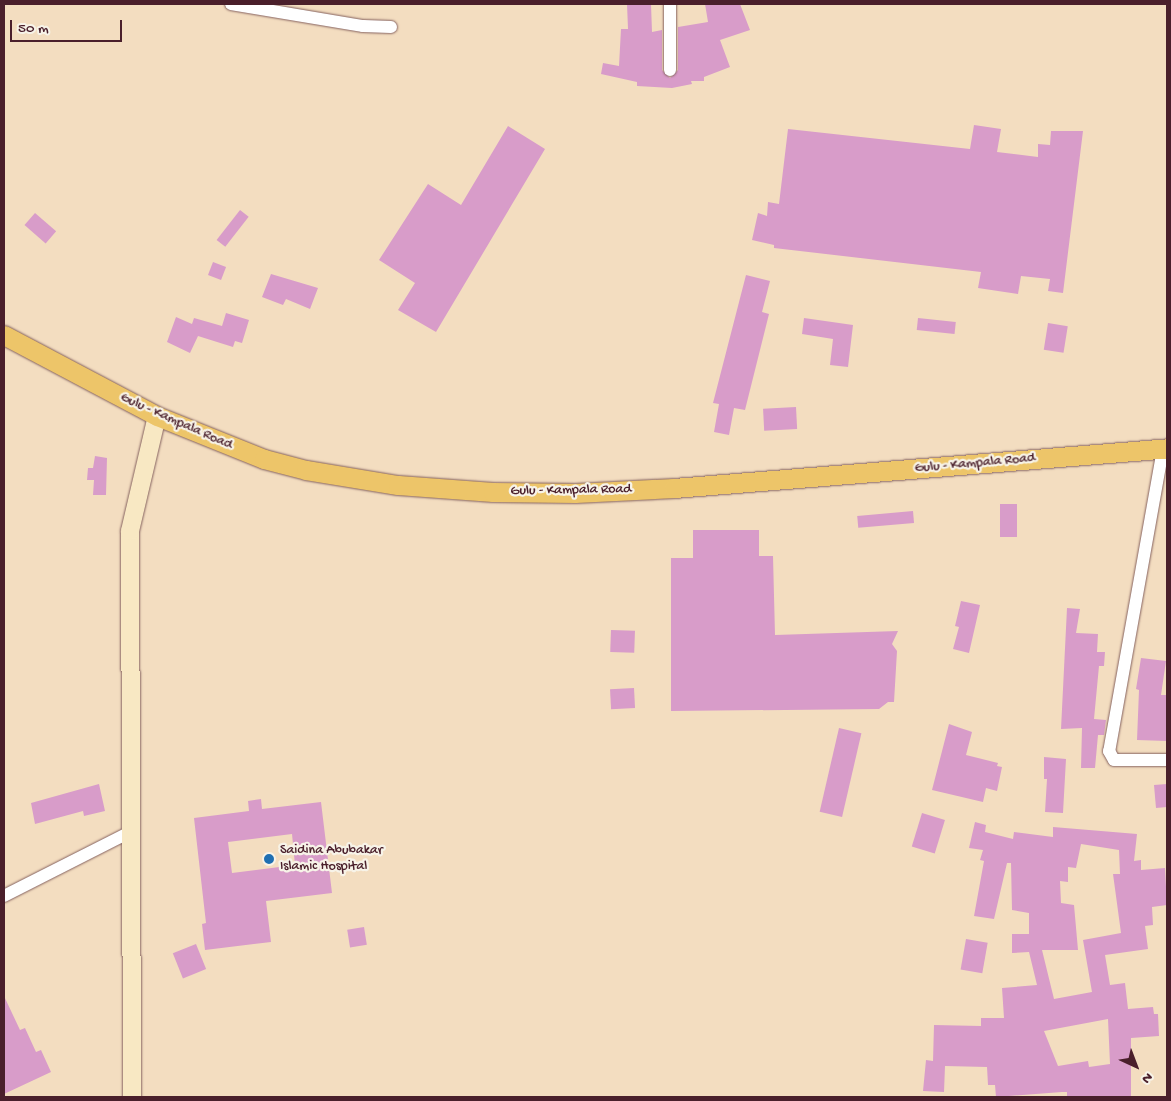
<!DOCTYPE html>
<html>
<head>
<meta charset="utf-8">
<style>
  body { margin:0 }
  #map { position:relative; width:1171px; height:1101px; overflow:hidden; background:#f3ddc0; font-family:"Gochi Hand",sans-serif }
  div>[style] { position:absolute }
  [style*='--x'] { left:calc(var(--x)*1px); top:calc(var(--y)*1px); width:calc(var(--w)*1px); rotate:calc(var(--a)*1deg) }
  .building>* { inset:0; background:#d89cc9; transform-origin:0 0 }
  .roads { filter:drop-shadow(0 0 1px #85625f) drop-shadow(0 0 1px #85625f) }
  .street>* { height:12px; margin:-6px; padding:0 6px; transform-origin:6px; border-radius:6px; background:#fff }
  .secondary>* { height:18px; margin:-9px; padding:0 9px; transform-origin:9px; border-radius:9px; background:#f8e8c3 }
  .primary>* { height:19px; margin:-9.5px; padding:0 9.5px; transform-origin:9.5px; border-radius:9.5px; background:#edc569 }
  .dots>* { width:14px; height:14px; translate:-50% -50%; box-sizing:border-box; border:2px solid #f7f3e8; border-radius:50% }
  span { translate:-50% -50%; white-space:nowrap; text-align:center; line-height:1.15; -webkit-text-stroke:4.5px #f7f3e8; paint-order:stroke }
  .street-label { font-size:14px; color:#4a1f2b }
  .poi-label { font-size:14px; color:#4a1f2b }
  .left { translate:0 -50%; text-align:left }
  .frame { position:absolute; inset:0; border:5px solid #4a1f2b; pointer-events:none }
  .north { position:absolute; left:1111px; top:1041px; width:50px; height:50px; -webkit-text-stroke:4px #f7f3e8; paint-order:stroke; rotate:137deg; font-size:14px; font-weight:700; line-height:20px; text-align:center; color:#4a1f2b }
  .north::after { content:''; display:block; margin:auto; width:18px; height:22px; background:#4a1f2b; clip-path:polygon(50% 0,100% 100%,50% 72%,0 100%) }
  .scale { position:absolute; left:10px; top:20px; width:112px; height:22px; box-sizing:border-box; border:2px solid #4a1f2b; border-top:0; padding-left:6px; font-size:15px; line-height:18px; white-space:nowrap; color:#4a1f2b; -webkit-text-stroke:4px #f7f3e8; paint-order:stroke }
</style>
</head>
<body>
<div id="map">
  <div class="building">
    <div style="clip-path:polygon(627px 4px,651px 4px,652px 32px,662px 30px,662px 70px,670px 78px,678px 70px,678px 27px,708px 22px,705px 4px,740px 4px,750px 30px,720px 40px,730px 67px,704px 77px,704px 81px,691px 81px,692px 84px,672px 88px,637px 86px,637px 82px,601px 74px,603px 63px,619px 66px,621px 29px,628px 29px)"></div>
    <div style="clip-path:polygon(974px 125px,1001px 129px,997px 152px,1038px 157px,1038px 144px,1050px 145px,1051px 131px,1083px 131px,1063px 293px,1048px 291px,1050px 279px,1021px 276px,1018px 294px,978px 288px,981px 272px,774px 248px,774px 245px,752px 240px,758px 213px,767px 216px,768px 202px,779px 204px,788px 129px,970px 149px)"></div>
    <div style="clip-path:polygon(508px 126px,545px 149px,436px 332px,398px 310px,415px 283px,379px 260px,428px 184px,461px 205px)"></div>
    <div style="left:240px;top:210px;width:11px;height:38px;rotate:38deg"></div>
    <div style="left:35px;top:213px;width:28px;height:16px;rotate:41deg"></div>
    <div style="left:213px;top:262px;width:14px;height:14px;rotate:21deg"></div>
    <div style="clip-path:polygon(271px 274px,318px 288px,310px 309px,286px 299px,283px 305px,262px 297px)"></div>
    <div style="clip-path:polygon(746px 275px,770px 281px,762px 312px,769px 314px,745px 410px,734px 408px,729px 435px,714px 432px,719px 404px,713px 403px)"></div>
    <div style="clip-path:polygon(226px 313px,249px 320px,242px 343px,235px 341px,233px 347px,198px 336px,190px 353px,167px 342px,176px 317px,192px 324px,194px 318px,222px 326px)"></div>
    <div style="clip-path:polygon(804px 318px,853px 325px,848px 367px,830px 365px,833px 339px,802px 334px)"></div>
    <div style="left:918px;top:318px;width:38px;height:12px;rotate:6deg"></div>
    <div style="left:1048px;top:323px;width:20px;height:27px;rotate:9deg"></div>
    <div style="left:796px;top:407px;width:22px;height:33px;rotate:87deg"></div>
    <div style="clip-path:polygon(95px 456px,107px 458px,106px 495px,93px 495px,94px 480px,87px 480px,88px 468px,93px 468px)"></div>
    <div style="left:1017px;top:504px;width:33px;height:17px;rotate:90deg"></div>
    <div style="left:913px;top:511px;width:12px;height:56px;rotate:85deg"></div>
    <div style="clip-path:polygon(693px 530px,759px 530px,759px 556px,773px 556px,775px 635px,898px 631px,892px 644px,897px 651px,894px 702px,888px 702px,879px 709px,671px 711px,671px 558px,693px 558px)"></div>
    <div style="clip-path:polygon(961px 601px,980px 605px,969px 653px,953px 649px,959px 627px,955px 626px)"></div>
    <div style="clip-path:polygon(1067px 608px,1080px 609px,1076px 633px,1098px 634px,1097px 652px,1105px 652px,1104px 666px,1099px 666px,1094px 719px,1106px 720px,1104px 735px,1098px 735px,1095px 768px,1081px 768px,1082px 728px,1061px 729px)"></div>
    <div style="left:611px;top:630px;width:24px;height:22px;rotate:2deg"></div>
    <div style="clip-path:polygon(1141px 658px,1166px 661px,1161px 695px,1167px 695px,1167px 741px,1137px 740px,1139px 690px,1136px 689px)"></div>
    <div style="left:634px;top:688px;width:20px;height:24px;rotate:87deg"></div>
    <div style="clip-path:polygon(949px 724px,972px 732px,966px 755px,998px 763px,997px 766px,1002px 767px,997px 791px,986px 788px,983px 802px,932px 790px)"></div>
    <div style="left:839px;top:728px;width:23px;height:86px;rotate:13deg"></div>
    <div style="clip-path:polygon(1044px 757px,1066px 759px,1063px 813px,1045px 812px,1047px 779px,1044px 779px)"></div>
    <div style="clip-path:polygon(99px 784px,105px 811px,84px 816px,83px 811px,35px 824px,31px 803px)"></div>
    <div style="clip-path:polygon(1167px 784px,1167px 807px,1156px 808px,1154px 785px)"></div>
    <div style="clip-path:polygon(evenodd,261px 799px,262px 809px,321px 802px,332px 893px,266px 901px,271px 942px,205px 950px,202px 924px,206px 923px,194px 818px,249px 811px,248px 801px,261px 799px,292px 834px,295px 865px,232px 873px,228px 842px,292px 834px)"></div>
    <div style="left:922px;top:813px;width:24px;height:35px;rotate:17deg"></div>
    <div style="clip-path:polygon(evenodd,975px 822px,986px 825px,985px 832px,1013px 839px,1014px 832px,1053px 837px,1053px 827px,1137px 834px,1134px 861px,1141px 860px,1141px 870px,1165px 868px,1167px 905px,1152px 907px,1153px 925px,1145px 926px,1148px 949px,1105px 955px,1110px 985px,1125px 983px,1128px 1009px,1153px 1007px,1154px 1014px,1158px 1014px,1159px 1036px,1131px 1038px,1131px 1097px,1067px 1097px,1067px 1092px,1062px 1092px,996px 1097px,995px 1085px,988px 1085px,987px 1067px,945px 1066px,944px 1092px,923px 1091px,926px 1060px,933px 1061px,934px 1025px,981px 1026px,981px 1018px,1004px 1018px,1002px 988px,1037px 985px,1029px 952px,1012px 953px,1012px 934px,1029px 934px,1029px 913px,1012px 910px,1011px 863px,1007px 863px,994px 919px,974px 916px,984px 861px,980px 860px,983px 850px,969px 848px,975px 822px,1081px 844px,1119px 850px,1120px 874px,1113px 874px,1121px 933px,1083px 940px,1092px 992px,1054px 999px,1042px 950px,1078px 950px,1074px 905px,1061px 903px,1060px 881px,1068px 882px,1068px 867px,1076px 868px,1081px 844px,975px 822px,1108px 1019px,1110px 1064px,1089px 1067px,1088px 1061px,1058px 1066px,1044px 1031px,1108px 1019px)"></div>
    <div style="left:364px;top:927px;width:18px;height:17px;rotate:81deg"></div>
    <div style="left:966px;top:939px;width:22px;height:31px;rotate:10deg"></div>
    <div style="left:196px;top:944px;width:27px;height:25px;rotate:68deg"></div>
    <div style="clip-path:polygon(4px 996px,20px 1030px,25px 1028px,36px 1052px,41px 1050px,51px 1072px,4px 1094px)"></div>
  </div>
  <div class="roads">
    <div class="street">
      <div style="--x:231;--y:4;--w:134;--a:9.5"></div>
      <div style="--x:363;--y:26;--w:28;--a:2"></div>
      <div style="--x:670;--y:4;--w:66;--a:90"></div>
      <div style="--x:1163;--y:449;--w:307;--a:100.1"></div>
      <div style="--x:1109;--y:751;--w:10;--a:61"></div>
      <div style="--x:1114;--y:760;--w:53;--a:0"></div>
      <div style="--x:4;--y:896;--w:141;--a:-26.9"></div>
    </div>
    <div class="secondary">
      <div style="--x:132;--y:1097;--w:566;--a:-90.2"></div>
      <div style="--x:130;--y:531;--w:118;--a:-76.8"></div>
    </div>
    <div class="primary">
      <div style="--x:4;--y:335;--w:173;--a:27.9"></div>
      <div style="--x:157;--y:416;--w:115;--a:21.9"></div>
      <div style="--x:264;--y:459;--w:43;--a:14.7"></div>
      <div style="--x:306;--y:470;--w:93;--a:9.3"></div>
      <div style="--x:398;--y:485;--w:95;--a:4.2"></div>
      <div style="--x:493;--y:492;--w:82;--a:0.7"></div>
      <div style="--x:575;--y:493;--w:99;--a:-2.9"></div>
      <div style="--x:674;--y:488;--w:495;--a:-4.6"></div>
    </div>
  </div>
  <div class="dots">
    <div style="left:269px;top:859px;background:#1f6fb2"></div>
  </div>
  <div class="street-label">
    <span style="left:176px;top:422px;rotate:24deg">Gulu - Kampala Road</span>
    <span style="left:975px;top:464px;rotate:-5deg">Gulu - Kampala Road</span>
    <span style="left:571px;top:491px;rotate:-1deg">Gulu - Kampala Road</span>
  </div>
  <div class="poi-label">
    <span class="left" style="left:280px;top:859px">Saidina Abubakar<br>Islamic Hospital</span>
  </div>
  <div class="frame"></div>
  <div class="north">N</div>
  <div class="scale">50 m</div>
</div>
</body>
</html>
